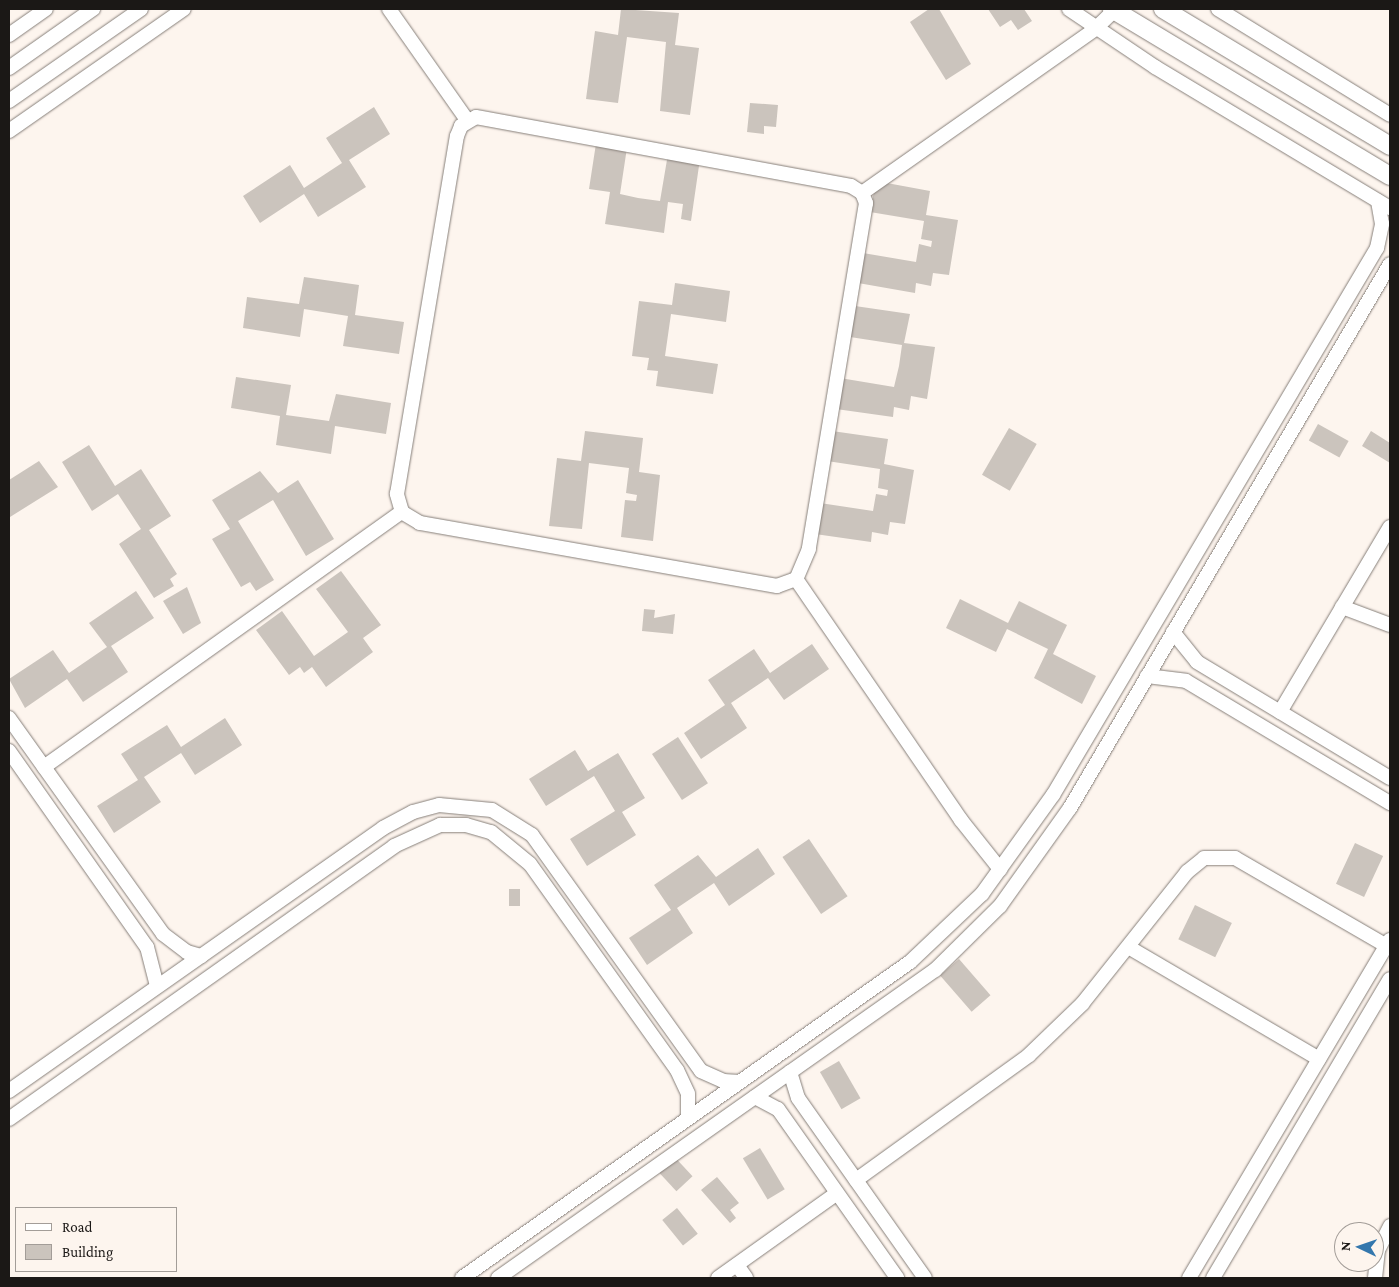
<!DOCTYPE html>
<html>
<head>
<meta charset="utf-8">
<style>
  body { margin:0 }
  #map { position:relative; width:1399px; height:1287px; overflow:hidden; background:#fdf5ee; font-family:"Crimson Pro",serif }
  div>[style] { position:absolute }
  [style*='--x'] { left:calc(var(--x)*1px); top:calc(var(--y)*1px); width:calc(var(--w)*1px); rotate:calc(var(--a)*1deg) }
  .building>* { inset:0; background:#cbc4bd; transform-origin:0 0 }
  .roads { filter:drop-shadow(0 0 1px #867f79) drop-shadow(0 0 1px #867f79) }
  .minor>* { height:14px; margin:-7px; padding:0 7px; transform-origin:7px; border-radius:7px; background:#fff }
  .tertiary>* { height:18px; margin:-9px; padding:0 9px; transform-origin:9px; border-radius:9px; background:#fff }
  span { translate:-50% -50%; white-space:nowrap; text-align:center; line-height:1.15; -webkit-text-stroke:4px #fdf5ee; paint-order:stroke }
  .frame { position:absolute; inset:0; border:10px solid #1b1816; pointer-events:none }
  .legend { position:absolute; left:15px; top:1207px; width:162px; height:65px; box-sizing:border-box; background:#fdf5ee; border:1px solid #a39d98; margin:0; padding:6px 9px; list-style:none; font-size:15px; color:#1b1816 }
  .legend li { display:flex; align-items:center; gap:10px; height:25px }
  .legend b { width:25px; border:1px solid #a39d98 }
  .north { position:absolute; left:1334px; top:1222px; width:50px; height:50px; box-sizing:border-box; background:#fdf5ee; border:1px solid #a39d98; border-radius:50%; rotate:273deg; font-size:14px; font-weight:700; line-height:20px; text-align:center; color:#1b1816 }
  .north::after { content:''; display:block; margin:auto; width:18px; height:22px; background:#3477ad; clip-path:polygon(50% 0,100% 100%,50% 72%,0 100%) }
</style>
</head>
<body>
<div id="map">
  <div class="building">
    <div style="clip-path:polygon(621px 9px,679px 13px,675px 45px,699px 48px,690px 115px,660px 111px,666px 42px,627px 37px,618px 103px,586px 99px,595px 31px,618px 35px)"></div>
    <div style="clip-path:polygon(929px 9px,939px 9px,971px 64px,946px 80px,910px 22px)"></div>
    <div style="clip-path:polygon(988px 9px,1024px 9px,1032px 21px,1018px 30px,1011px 20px,1000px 27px)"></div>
    <div style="clip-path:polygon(750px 103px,778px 105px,776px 127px,764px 126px,764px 134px,747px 132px)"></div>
    <div style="clip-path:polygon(374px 107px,390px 134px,349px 160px,366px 187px,318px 217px,304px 194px,260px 223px,243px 196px,290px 165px,304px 188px,342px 163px,326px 138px)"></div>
    <div style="clip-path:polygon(597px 137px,628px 141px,620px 194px,638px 198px,660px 201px,669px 148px,701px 152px,691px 221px,681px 219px,683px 204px,668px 202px,664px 233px,605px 224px,610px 192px,589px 189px)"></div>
    <div style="clip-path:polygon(876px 181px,930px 191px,926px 215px,958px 220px,949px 275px,933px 273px,931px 286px,916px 283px,915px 293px,858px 283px,863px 253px,916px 262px,919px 244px,931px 247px,932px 241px,921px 239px,924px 221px,870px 212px)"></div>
    <div style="clip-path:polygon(304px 277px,359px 285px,355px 315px,404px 322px,399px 354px,343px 346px,348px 316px,304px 309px,300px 337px,243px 328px,247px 297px,299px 304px)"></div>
    <div style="clip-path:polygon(675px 283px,730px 291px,726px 322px,671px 314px,665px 356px,718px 364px,713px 394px,656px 386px,658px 371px,647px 370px,649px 358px,632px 356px,639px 301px,672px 305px)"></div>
    <div style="clip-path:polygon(855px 306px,910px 314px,904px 343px,935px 347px,927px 399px,911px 396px,909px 410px,894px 407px,893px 417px,836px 409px,840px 378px,894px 387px,899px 366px,902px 345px,850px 337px)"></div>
    <div style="clip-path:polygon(236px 377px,291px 385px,286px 415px,329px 421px,336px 394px,391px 403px,386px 434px,335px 426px,331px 454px,276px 445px,280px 416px,231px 408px)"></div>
    <div style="left:1318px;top:424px;width:35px;height:19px;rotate:29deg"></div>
    <div style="left:1009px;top:428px;width:32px;height:54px;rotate:30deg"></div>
    <div style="clip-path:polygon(585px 431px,643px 438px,639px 472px,660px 475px,653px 541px,621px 537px,625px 500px,636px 501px,637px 495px,626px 493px,629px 468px,589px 463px,582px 529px,549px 526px,557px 458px,581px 461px)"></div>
    <div style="clip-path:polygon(832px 431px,888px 439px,884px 464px,914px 470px,905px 524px,890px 522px,888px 535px,872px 532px,871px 542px,815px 534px,820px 503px,873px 511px,876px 494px,887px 496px,888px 490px,878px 488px,880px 469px,827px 461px)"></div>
    <div style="clip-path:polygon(1371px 431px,1390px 443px,1390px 463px,1362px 446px)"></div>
    <div style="clip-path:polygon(89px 445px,115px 486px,141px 469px,171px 516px,149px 530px,177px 574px,170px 579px,174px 586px,154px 598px,119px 544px,141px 529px,118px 494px,92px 511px,62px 462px)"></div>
    <div style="clip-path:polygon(39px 461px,58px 487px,10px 517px,9px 480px)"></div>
    <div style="clip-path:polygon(260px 471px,278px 493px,298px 480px,334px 539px,306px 556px,273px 500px,238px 521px,274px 580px,256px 591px,250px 582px,241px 587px,212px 539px,230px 529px,212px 500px)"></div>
    <div style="clip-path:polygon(341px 571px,381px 625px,363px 638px,373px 652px,326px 687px,312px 667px,304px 673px,300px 667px,289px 675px,256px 630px,282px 611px,314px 656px,348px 632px,316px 589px)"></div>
    <div style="clip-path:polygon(187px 587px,201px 623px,183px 634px,163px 601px)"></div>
    <div style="clip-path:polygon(136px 591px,154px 618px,111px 646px,128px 672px,83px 702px,67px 679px,25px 708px,9px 679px,53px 650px,69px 673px,107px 647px,89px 623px)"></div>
    <div style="clip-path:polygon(960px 599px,1008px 623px,1019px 601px,1067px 625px,1053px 654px,1096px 676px,1082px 704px,1034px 678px,1048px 649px,1007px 629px,996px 652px,946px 628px)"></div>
    <div style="clip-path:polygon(644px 609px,655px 610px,654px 618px,675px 614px,673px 634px,642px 631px)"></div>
    <div style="clip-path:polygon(812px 644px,829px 669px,784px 700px,768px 678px,731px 703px,747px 728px,701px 759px,684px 733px,725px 705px,708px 680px,754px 649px,770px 673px)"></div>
    <div style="clip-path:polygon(225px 718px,242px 745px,195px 775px,181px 753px,144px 777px,161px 802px,114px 833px,97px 806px,138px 780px,121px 754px,167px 725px,181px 747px)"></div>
    <div style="left:678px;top:737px;width:55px;height:31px;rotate:57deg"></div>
    <div style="clip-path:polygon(575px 750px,588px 771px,618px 753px,645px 798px,622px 812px,636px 835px,587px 866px,570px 839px,615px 811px,594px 776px,546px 806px,529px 779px)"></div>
    <div style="left:809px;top:839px;width:69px;height:32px;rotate:56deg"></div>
    <div style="left:1355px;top:843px;width:31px;height:45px;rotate:25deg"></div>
    <div style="clip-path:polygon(758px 848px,775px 874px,729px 906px,714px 883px,677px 908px,693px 933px,647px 965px,629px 938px,671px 910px,654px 885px,698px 855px,716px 877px)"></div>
    <div style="left:509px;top:889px;width:11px;height:17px"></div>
    <div style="left:1195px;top:905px;width:41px;height:38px;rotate:26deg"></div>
    <div style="left:959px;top:959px;width:48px;height:25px;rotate:49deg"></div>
    <div style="left:839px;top:1061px;width:43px;height:22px;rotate:60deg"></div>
    <div style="left:760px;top:1148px;width:48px;height:20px;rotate:59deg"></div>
    <div style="left:670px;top:1152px;width:33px;height:22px;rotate:47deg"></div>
    <div style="clip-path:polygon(717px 1177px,739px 1203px,730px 1210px,736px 1218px,730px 1223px,701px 1190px)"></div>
    <div style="left:677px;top:1208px;width:33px;height:19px;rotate:51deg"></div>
  </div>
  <div class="roads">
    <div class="minor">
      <div style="--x:389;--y:9;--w:136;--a:54.9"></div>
      <div style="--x:1069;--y:9;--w:104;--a:34"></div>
      <div style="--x:1155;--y:67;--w:274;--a:31"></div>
      <div style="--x:1218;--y:9;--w:202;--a:31.6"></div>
      <div style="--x:9;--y:35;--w:45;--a:-35.1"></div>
      <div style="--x:9;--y:68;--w:103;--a:-35.1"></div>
      <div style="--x:9;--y:101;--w:161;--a:-34.9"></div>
      <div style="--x:476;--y:117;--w:381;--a:10.4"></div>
      <div style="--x:851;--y:186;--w:13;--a:32"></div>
      <div style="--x:862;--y:193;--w:11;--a:68"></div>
      <div style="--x:866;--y:203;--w:351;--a:99.4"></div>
      <div style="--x:809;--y:549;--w:33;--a:113"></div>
      <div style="--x:796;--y:579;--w:20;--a:160"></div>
      <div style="--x:777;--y:586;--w:363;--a:-170"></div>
      <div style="--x:420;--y:523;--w:21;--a:-149"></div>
      <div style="--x:402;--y:512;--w:19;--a:-106"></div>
      <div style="--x:397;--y:494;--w:363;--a:-80.5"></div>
      <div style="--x:457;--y:136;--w:11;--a:-68"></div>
      <div style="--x:461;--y:126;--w:17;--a:-31"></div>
      <div style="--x:9;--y:131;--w:213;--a:-34.9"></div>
      <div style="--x:862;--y:193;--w:285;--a:-35.1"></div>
      <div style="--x:1095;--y:29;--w:29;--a:-44"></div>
      <div style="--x:796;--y:579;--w:292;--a:55.6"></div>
      <div style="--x:961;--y:820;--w:63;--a:51.5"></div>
      <div style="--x:1342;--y:607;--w:51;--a:20.6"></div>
      <div style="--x:1173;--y:632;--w:38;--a:51"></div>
      <div style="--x:1197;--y:662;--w:225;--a:31"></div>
      <div style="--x:1147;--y:676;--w:39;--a:7"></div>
      <div style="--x:1186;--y:681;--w:238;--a:30.9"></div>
      <div style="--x:1280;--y:712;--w:215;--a:-59.3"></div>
      <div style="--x:9;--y:718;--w:265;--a:54.5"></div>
      <div style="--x:163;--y:934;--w:30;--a:37"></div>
      <div style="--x:187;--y:952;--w:15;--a:16"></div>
      <div style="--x:9;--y:751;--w:240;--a:54.9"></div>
      <div style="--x:147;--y:947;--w:40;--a:75.6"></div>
      <div style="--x:44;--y:767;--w:440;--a:-35.5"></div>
      <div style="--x:1130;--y:948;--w:219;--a:30.4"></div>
      <div style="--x:790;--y:1072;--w:27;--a:73"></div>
      <div style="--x:798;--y:1098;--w:220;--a:54.8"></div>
      <div style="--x:9;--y:1091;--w:457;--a:-35.1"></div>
      <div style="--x:383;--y:828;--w:34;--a:-28"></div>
      <div style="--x:413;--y:812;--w:27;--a:-15"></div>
      <div style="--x:439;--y:805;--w:53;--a:5.4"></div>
      <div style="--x:492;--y:810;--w:47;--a:32"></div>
      <div style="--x:532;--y:835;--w:290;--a:54.4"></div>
      <div style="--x:701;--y:1071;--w:24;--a:24"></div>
      <div style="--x:723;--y:1081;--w:17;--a:3"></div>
      <div style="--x:755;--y:1097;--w:26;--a:28"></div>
      <div style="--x:778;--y:1109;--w:207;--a:54.8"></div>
      <div style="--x:9;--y:1119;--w:472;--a:-35.3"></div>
      <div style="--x:394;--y:846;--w:51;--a:-24.5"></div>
      <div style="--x:440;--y:825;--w:26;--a:0"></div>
      <div style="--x:466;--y:825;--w:26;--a:16"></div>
      <div style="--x:491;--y:832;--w:50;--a:39.4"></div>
      <div style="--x:530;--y:864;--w:253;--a:54.5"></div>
      <div style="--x:677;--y:1070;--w:26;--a:65"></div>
      <div style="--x:688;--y:1094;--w:24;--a:90"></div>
      <div style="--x:856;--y:1180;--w:213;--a:-35.8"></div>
      <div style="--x:1029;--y:1055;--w:74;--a:-43.9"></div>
      <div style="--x:1082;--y:1004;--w:169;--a:-51.5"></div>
      <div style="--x:1187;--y:872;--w:22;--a:-39"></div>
      <div style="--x:1204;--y:858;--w:31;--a:0"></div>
      <div style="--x:1235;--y:858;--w:176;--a:30.1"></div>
      <div style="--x:737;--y:1265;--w:16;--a:55"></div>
      <div style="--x:462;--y:1278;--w:548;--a:-35.2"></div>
      <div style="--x:910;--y:962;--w:99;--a:-43.4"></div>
      <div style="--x:982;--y:894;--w:122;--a:-54.4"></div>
      <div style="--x:1053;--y:795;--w:636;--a:-59.36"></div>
      <div style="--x:1377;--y:248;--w:25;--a:-78"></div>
      <div style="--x:1382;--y:224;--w:23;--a:-100"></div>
      <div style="--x:498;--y:1278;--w:535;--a:-35.18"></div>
      <div style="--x:935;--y:970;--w:91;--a:-44.6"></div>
      <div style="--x:1000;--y:906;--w:120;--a:-54.5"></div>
      <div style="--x:1070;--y:808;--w:631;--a:-59.53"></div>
      <div style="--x:718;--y:1278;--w:146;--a:-35.5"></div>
      <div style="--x:1189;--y:1278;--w:393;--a:-59.3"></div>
      <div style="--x:1213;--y:1278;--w:347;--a:-59.4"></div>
      <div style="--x:1375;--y:1278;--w:28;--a:-84"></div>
      <div style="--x:1378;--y:1250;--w:27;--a:-63"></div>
    </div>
    <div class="tertiary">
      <div style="--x:1112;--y:9;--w:324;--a:31"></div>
      <div style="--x:1163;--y:9;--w:265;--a:31.1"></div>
    </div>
  </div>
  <div class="frame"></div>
  <ul class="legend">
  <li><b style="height:6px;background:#fff"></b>Road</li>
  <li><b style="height:14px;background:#cbc4bd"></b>Building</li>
  </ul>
  <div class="north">N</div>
</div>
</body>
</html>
